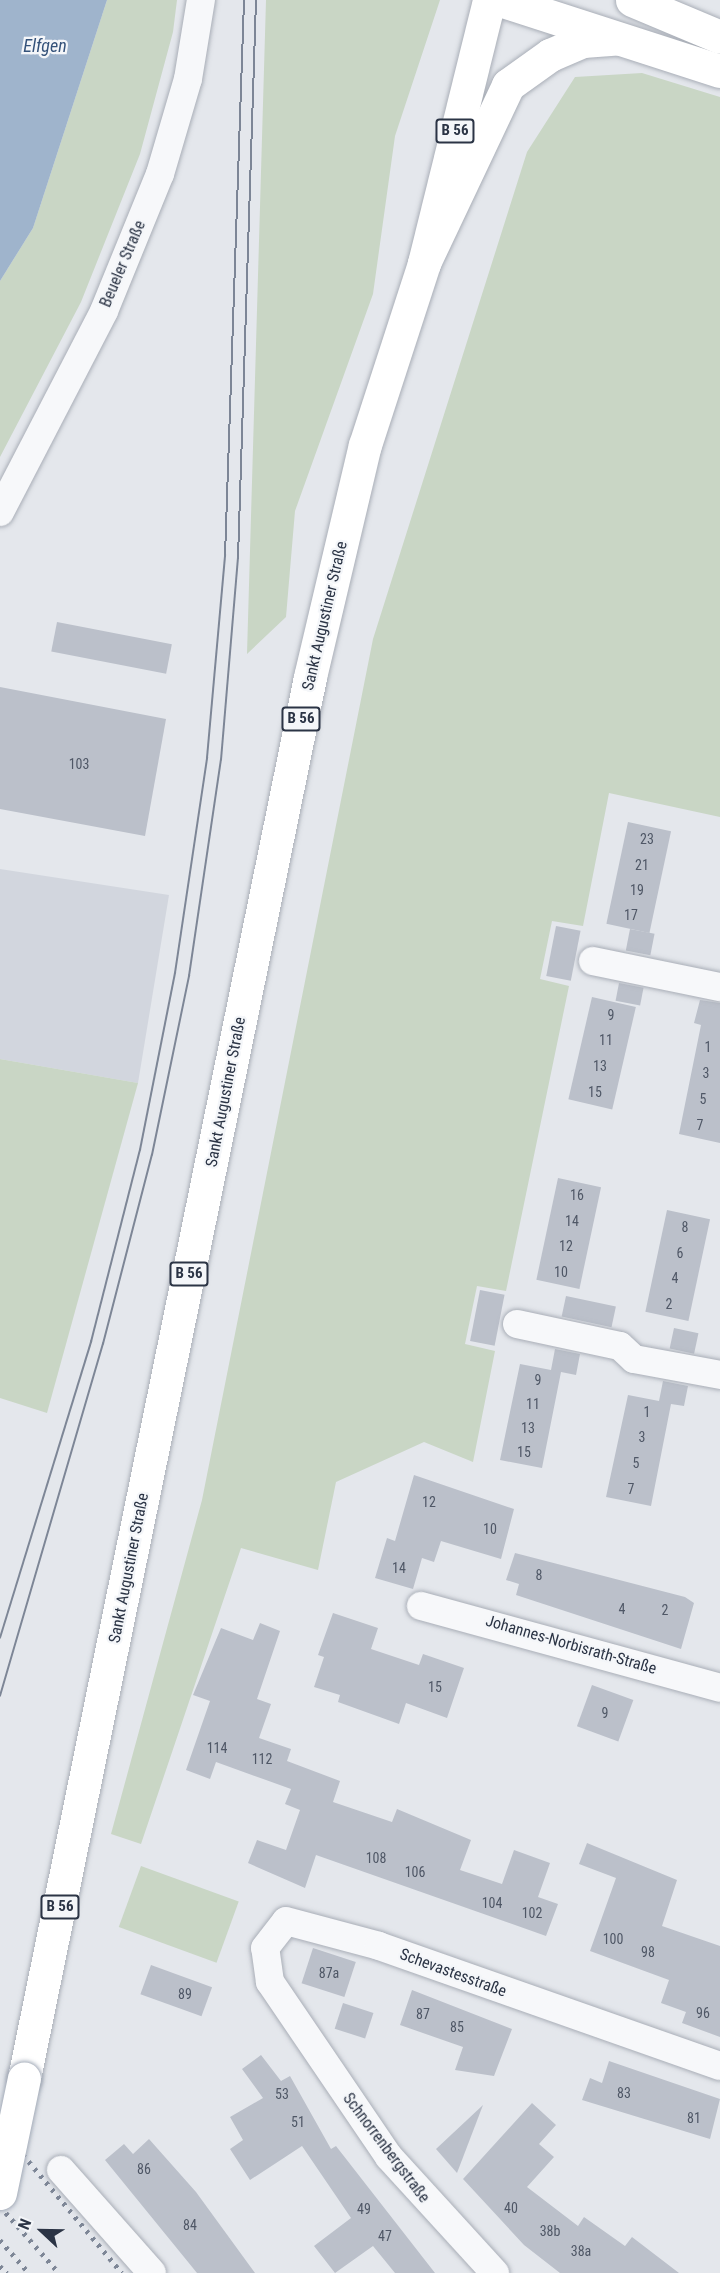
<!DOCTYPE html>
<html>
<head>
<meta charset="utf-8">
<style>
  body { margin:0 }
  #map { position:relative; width:720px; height:2273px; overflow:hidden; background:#e4e7ec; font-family:"Roboto Condensed",sans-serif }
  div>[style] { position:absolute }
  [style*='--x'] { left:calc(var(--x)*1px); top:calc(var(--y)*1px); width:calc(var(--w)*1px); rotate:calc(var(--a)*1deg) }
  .built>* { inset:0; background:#d2d6de }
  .green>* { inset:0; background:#c9d6c5; transform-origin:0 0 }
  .water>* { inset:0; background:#9fb4cc }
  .building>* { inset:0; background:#bbc0ca; transform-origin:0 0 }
  .roads { filter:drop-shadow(0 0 2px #a9aeb7) drop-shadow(0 0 2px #a9aeb7) }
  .minor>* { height:28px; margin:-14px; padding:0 14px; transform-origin:14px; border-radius:14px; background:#f7f8fa }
  .major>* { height:33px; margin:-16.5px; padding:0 16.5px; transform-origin:16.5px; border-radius:16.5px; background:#fff }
  .highway>* { height:33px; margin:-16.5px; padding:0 16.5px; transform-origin:16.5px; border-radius:16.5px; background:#fff }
  .tram>* { height:1.5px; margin:-0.75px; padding:0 0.75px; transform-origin:0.75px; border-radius:0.75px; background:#7d8696 }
  .rail>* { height:4.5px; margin-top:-2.25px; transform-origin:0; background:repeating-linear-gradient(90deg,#7d8696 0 3px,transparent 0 9px) }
  .bridges { filter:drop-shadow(0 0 2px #a3abb8) drop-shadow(0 0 2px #a3abb8) }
  .major-bridge>* { height:33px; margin:-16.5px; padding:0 16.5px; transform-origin:16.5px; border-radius:16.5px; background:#fff }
  span { translate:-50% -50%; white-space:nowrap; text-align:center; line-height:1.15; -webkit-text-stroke:4.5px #f4f6f9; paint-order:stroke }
  .number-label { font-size:14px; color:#4f5766 }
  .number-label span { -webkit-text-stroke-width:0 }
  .shield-label span { padding:2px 4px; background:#f4f6f9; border:2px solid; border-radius:4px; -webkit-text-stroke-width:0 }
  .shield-label { font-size:15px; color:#2b3445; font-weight:700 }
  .street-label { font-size:16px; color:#2b3445 }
  .water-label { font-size:18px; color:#34527a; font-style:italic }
  .north { position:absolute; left:12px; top:2201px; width:60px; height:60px; -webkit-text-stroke:4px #f4f6f9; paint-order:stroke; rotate:292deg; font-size:16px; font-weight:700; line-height:24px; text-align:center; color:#2b3445 }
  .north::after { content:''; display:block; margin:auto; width:21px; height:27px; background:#2b3445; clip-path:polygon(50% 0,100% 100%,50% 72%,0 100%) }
</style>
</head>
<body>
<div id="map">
  <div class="built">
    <div style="clip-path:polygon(0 869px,169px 895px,138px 1083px,0 1059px)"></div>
  </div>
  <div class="green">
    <div style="clip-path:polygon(107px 0,177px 0,173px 32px,140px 154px,81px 302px,0 457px,0 281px,33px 228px)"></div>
    <div style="clip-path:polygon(266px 0,440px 0,395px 136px,373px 294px,295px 511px,286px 617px,247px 654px)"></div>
    <div style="clip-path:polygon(642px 73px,720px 97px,720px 817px,609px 793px,583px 926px,552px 921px,540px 979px,569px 986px,506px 1291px,477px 1286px,465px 1344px,495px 1351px,473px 1462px,424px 1442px,336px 1482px,318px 1570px,241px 1548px,141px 1844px,111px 1834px,202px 1500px,373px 639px,527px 152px,575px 77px)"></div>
    <div style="clip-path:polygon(0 1059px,138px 1083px,47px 1413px,0 1398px)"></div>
    <div style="left:141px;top:1866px;width:104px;height:65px;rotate:20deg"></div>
  </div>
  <div class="water">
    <div style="clip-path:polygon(0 0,107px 0,33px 228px,0 281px)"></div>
  </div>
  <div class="building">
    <div style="left:57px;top:622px;width:117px;height:30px;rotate:11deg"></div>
    <div style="clip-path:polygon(0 687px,166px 719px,145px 836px,0 809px)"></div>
    <div style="left:628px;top:822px;width:44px;height:104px;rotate:12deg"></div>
    <div style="left:556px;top:926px;width:25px;height:51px;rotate:11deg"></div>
    <div style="left:630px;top:929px;width:25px;height:22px;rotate:11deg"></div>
    <div style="left:619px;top:983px;width:25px;height:18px;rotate:11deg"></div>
    <div style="left:592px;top:997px;width:45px;height:105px;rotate:13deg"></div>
    <div style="clip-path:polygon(700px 1000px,720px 1003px,720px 1143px,679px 1134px,701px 1025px,694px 1023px)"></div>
    <div style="left:558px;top:1178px;width:44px;height:104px;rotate:12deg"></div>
    <div style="left:667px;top:1210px;width:44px;height:104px;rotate:12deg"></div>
    <div style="left:480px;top:1290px;width:25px;height:52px;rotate:11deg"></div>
    <div style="left:566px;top:1296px;width:51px;height:21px;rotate:12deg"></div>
    <div style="left:674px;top:1328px;width:25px;height:21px;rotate:12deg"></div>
    <div style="clip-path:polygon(555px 1349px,580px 1354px,576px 1375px,561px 1372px,542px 1468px,500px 1460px,520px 1364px,551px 1370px)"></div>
    <div style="clip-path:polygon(663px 1381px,688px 1386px,684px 1406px,671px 1404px,651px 1506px,606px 1497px,628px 1395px,659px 1401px)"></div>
    <div style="clip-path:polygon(414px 1475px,514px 1509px,501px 1559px,441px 1541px,434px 1562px,422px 1558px,413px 1589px,375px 1578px,387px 1538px,395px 1541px)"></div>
    <div style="clip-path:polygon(515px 1553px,685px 1597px,694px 1603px,681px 1649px,516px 1595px,519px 1584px,506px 1580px)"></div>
    <div style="clip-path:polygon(333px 1613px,378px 1628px,371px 1649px,419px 1665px,423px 1654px,464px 1668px,447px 1718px,406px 1703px,399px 1724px,338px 1702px,340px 1695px,314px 1687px,324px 1657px,318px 1655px)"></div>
    <div style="clip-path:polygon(260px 1623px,280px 1631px,257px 1699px,271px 1704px,259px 1738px,291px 1749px,287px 1761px,340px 1781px,333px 1802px,392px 1822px,397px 1809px,471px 1840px,460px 1870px,502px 1884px,514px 1850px,550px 1863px,538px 1897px,558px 1904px,546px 1936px,316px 1855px,305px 1888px,248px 1863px,257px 1840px,286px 1850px,300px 1810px,285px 1804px,291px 1789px,216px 1762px,210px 1779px,186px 1770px,210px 1701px,193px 1695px,221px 1628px,253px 1640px)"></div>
    <div style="left:592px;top:1685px;width:44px;height:44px;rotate:20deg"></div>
    <div style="clip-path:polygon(587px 1843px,677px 1880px,662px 1926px,720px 1946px,720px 2037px,682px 2023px,686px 2012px,661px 2003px,669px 1980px,590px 1951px,616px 1878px,579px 1864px)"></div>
    <div style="left:313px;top:1948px;width:45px;height:37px;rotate:18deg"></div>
    <div style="left:151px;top:1965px;width:65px;height:31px;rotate:20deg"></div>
    <div style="clip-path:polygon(412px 1990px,512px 2029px,494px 2076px,455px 2070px,463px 2047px,400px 2025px)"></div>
    <div style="left:343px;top:2003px;width:32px;height:27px;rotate:18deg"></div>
    <div style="clip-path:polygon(261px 2055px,281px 2081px,290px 2076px,331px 2149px,336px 2146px,435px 2273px,395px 2273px,373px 2246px,335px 2273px,314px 2246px,351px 2218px,302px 2146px,250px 2180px,230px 2149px,243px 2140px,230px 2117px,263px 2098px,242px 2069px)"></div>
    <div style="clip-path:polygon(609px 2061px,720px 2099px,710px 2139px,582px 2100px,590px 2078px,602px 2083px)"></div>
    <div style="clip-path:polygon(532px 2103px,556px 2125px,539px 2144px,554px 2157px,527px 2187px,578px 2226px,584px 2217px,625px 2246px,632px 2237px,679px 2273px,560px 2273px,524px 2245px,463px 2179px)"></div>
    <div style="clip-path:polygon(483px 2105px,457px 2173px,436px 2149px)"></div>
    <div style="clip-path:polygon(149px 2139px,196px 2192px,255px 2273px,197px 2273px,105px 2160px,124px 2144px,133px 2154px)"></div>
  </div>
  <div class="roads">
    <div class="minor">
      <div style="--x:0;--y:512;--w:226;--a:-62.6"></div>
      <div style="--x:104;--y:311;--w:148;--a:-67.8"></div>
      <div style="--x:160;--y:174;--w:99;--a:-73.6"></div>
      <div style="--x:188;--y:79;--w:80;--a:-80.7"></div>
      <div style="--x:593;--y:961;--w:130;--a:11.6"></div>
      <div style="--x:517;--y:1324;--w:105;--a:12.1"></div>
      <div style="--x:620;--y:1346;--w:19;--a:43"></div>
      <div style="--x:634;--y:1359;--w:87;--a:10.5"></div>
      <div style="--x:421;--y:1606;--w:310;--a:15.3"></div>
      <div style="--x:61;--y:2170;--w:137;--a:48.5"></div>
      <div style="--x:495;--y:2273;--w:157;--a:-132.4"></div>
      <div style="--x:389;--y:2157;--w:212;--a:-124.2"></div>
      <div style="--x:270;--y:1982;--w:34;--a:-98"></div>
      <div style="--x:265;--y:1948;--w:34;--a:-52"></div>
      <div style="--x:286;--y:1921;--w:96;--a:15"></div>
      <div style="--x:379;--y:1946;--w:361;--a:19.4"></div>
    </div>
    <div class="major">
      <div style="--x:24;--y:2078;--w:1430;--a:-78.46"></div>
      <div style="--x:310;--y:677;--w:238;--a:-76.7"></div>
      <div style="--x:365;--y:445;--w:191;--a:-72"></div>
      <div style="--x:424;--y:263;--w:271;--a:-76.1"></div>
    </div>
    <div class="highway">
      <div style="--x:500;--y:0;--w:231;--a:17.9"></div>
      <div style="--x:632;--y:0;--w:95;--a:22.8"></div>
      <div style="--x:424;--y:263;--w:197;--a:-64.7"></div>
      <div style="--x:508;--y:85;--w:52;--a:-35.5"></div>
      <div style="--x:550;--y:55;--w:36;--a:-23"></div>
      <div style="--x:583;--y:41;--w:30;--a:-4"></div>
    </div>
  </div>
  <div class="tram">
    <div style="--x:0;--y:1638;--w:310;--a:-72.9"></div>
    <div style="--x:91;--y:1342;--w:198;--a:-75.7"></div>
    <div style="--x:140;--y:1150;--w:180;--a:-78.8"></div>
    <div style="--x:175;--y:973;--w:217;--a:-81.5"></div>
    <div style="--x:207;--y:758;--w:203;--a:-84.9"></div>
    <div style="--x:225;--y:556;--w:556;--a:-88.04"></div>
    <div style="--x:0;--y:1696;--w:367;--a:-73.7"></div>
    <div style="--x:103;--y:1344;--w:195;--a:-75.5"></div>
    <div style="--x:152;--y:1155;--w:183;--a:-78.3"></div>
    <div style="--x:189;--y:976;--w:218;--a:-81.6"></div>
    <div style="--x:221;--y:760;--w:203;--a:-85.2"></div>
    <div style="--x:238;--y:558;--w:558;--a:-88.15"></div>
  </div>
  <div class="rail">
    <div style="--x:0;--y:2127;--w:190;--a:50.1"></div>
    <div style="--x:0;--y:2206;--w:89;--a:48.6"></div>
    <div style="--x:0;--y:2240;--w:44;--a:48.7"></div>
    <div style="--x:0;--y:2266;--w:10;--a:45"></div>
  </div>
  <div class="bridges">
    <div class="major-bridge">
      <div style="--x:0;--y:2193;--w:117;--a:-78.2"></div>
    </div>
  </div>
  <div class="number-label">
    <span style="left:79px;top:764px">103</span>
    <span style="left:647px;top:839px">23</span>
    <span style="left:642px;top:865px">21</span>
    <span style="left:637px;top:890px">19</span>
    <span style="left:631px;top:915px">17</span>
    <span style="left:611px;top:1015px">9</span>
    <span style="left:606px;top:1040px">11</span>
    <span style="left:708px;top:1047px">1</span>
    <span style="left:600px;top:1066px">13</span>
    <span style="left:706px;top:1073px">3</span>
    <span style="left:595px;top:1092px">15</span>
    <span style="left:703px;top:1099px">5</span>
    <span style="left:700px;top:1125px">7</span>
    <span style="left:577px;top:1195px">16</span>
    <span style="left:572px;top:1221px">14</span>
    <span style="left:685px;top:1227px">8</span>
    <span style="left:566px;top:1246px">12</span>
    <span style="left:680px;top:1253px">6</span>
    <span style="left:561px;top:1272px">10</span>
    <span style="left:675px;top:1278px">4</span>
    <span style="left:669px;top:1304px">2</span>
    <span style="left:538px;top:1380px">9</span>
    <span style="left:533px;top:1404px">11</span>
    <span style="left:647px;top:1412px">1</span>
    <span style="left:528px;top:1428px">13</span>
    <span style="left:642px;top:1437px">3</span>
    <span style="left:524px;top:1452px">15</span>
    <span style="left:636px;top:1463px">5</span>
    <span style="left:631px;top:1489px">7</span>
    <span style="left:429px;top:1502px">12</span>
    <span style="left:490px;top:1529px">10</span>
    <span style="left:399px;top:1568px">14</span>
    <span style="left:539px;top:1575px">8</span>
    <span style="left:622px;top:1609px">4</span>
    <span style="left:665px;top:1610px">2</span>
    <span style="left:435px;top:1687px">15</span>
    <span style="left:605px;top:1713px">9</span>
    <span style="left:217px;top:1748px">114</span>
    <span style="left:262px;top:1759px">112</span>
    <span style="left:376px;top:1858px">108</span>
    <span style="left:415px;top:1872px">106</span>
    <span style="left:492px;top:1903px">104</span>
    <span style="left:532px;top:1913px">102</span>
    <span style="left:613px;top:1939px">100</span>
    <span style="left:648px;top:1952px">98</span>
    <span style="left:329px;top:1973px">87a</span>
    <span style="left:185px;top:1994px">89</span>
    <span style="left:703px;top:2013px">96</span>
    <span style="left:423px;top:2014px">87</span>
    <span style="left:457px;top:2027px">85</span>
    <span style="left:624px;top:2093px">83</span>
    <span style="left:282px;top:2094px">53</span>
    <span style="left:694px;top:2118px">81</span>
    <span style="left:298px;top:2122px">51</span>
    <span style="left:144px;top:2169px">86</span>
    <span style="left:511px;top:2208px">40</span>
    <span style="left:364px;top:2209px">49</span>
    <span style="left:190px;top:2225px">84</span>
    <span style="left:550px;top:2231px">38b</span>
    <span style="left:385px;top:2236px">47</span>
    <span style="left:581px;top:2251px">38a</span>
  </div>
  <div class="shield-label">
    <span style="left:455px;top:131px">B 56</span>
    <span style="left:301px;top:719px">B 56</span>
    <span style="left:189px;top:1274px">B 56</span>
    <span style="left:60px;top:1907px">B 56</span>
  </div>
  <div class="street-label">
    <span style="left:123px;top:264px;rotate:-67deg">Beueler Straße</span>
    <span style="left:325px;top:616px;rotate:-77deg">Sankt Augustiner Straße</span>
    <span style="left:226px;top:1092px;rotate:-79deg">Sankt Augustiner Straße</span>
    <span style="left:129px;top:1568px;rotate:-79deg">Sankt Augustiner Straße</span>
    <span style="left:571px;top:1645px;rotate:16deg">Johannes-Norbisrath-Straße</span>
    <span style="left:453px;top:1973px;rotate:20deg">Schevastesstraße</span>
    <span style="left:386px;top:2148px;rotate:53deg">Schnorrenbergstraße</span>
  </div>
  <div class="water-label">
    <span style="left:45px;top:46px">Elfgen</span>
  </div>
  <div class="north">N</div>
</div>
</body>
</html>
